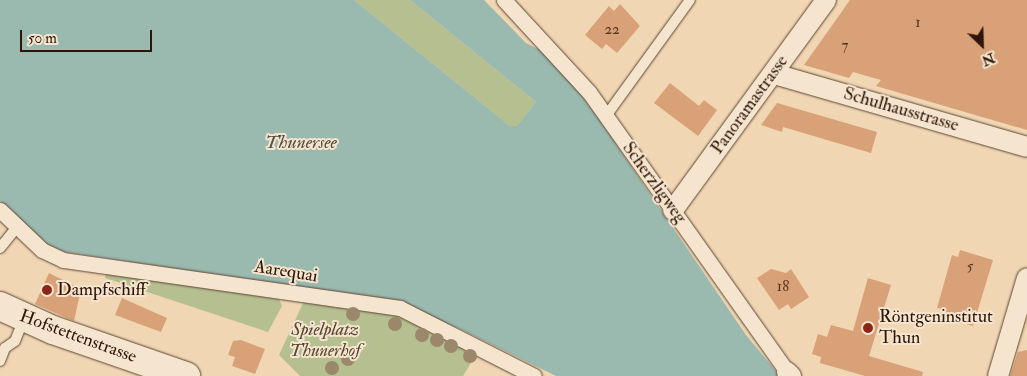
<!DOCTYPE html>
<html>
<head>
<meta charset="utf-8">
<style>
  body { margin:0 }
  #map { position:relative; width:1027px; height:376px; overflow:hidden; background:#f0d6b3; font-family:"IM FELL Double Pica",serif }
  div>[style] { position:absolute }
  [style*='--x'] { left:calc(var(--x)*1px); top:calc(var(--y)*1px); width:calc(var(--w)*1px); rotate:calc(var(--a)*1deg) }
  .green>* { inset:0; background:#b5bf90 }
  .water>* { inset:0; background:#9ab9af }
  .building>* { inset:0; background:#d9a177 }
  .roads { filter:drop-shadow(0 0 1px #5e4532) drop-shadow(0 0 1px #5e4532) }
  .service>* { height:10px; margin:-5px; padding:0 5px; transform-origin:5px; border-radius:5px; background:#f5e4ce }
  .pedestrian>* { height:15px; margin:-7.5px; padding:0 7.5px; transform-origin:7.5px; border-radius:7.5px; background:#f5e4ce }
  .minor>* { height:20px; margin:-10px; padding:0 10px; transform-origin:10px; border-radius:10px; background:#f5e4ce }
  .secondary>* { height:28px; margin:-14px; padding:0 14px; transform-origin:14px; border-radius:14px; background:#f5e4ce }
  .trees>* { width:14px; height:14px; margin:-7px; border-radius:50%; background:#9b886b }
  .dots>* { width:14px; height:14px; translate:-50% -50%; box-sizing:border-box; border:2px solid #f5e4ce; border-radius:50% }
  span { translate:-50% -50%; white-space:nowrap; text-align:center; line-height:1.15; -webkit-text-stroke:4px #f5e4ce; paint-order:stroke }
  .number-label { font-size:15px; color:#593823 }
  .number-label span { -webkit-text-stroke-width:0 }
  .street-label { font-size:18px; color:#2e1507 }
  .poi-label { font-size:18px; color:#2e1507 }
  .left { translate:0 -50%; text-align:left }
  .park-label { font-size:18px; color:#564830; font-style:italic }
  .water-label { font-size:19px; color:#544e42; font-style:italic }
  .north { position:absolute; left:957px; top:20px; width:50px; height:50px; -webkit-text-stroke:4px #f5e4ce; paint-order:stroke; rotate:156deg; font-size:14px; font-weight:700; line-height:20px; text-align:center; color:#2e1507 }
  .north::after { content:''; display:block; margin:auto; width:18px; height:22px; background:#2e1507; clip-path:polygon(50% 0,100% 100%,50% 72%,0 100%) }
  .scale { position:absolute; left:20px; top:30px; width:132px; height:22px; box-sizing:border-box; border:2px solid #2e1507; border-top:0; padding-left:6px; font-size:15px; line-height:18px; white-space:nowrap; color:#2e1507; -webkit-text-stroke:4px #f5e4ce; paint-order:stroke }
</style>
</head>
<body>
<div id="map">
  <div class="green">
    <div style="clip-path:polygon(354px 0,410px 0,536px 102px,517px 126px,510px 126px)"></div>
    <div style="clip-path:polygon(107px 271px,278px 297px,282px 306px,268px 332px,105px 278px)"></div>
    <div style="clip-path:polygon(304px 301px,398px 316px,477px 353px,463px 376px,300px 376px,279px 355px)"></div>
  </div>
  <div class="water">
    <div style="clip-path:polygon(0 0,354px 0,510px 126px,517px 126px,536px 102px,410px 0,484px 0,526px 43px,550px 55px,597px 116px,746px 335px,780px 376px,556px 376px,458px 328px,389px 301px,51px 250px,0 201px)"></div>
  </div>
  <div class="building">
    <div style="clip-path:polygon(850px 0,1027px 0,1027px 130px,876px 86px,881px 80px,853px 72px,849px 78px,804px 65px)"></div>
    <div style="clip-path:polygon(620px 4px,640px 26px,617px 53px,606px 44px,602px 49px,585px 35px,609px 6px,614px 11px)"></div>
    <div style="clip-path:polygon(670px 83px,699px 106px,704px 100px,717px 110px,698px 136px,654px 103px)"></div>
    <div style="clip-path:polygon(777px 103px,877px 132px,871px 153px,783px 127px,782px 132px,761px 125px)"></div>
    <div style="clip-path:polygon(960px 250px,993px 260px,973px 326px,940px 316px,942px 309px,937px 308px,952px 255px,958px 257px)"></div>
    <div style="clip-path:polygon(771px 269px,786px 273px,791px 269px,809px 297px,791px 309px,788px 304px,779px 310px,757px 278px)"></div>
    <div style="clip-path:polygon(49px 273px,81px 289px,74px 321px,35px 304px)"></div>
    <div style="clip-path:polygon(868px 278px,891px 285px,869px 356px,923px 372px,922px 376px,865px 376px,820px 363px,821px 357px,812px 354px,818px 334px,827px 337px,831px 325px,853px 331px)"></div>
    <div style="clip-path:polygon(122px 298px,167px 318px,161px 332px,115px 315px)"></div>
    <div style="clip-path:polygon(241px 340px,265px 349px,255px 374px,232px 366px,235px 357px,228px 355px,233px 341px)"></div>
    <div style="clip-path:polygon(1027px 350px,1027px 376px,1010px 376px,1018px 352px)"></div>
  </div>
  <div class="roads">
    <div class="service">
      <div style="--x:606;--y:116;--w:143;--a:-54.1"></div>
      <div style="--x:0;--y:248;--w:27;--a:-51"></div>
      <div style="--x:0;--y:361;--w:14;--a:-69"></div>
      <div style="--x:5;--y:348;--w:12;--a:-35"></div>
      <div style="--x:15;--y:341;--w:24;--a:-68"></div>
    </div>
    <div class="pedestrian">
      <div style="--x:504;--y:0;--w:125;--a:47.3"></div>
      <div style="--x:589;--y:92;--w:343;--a:54.7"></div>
      <div style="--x:0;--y:210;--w:58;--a:43.6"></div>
      <div style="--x:42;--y:250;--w:23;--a:25"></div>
      <div style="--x:63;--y:260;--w:340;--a:8.1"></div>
      <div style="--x:400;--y:308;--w:150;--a:26.9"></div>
    </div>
    <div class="minor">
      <div style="--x:774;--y:74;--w:263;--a:16.1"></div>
      <div style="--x:673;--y:210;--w:260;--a:-53.9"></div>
      <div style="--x:787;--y:372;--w:6;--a:45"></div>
      <div style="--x:998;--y:376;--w:102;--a:-73.5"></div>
    </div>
    <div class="secondary">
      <div style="--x:0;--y:306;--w:58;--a:24.4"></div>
      <div style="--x:53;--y:330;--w:141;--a:19.1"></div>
    </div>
  </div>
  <div class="trees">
    <div style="left:353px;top:314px"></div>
    <div style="left:395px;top:324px"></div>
    <div style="left:422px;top:335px"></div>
    <div style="left:437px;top:340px"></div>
    <div style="left:451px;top:346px"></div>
    <div style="left:470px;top:356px"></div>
    <div style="left:348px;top:359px"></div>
    <div style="left:332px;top:368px"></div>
  </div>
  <div class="dots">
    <div style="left:47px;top:290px;background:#8f2418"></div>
    <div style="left:868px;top:328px;background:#8f2418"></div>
  </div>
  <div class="number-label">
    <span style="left:918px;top:23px">1</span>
    <span style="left:612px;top:30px">22</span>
    <span style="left:845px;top:46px">7</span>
    <span style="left:970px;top:267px">5</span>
    <span style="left:783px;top:287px">18</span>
  </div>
  <div class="street-label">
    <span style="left:750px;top:105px;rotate:-54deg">Panoramastrasse</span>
    <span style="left:901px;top:110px;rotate:16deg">Schulhausstrasse</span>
    <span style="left:654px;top:183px;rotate:54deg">Scherzligweg</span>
    <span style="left:286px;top:272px;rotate:9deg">Aarequai</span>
    <span style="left:78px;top:337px;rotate:20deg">Hofstettenstrasse</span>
  </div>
  <div class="poi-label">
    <span class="left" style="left:57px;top:290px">Dampfschiff</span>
    <span class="left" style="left:879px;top:328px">Röntgeninstitut<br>Thun</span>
  </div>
  <div class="park-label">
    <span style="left:325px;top:341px">Spielplatz<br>Thunerhof</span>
  </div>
  <div class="water-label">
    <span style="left:301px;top:143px">Thunersee</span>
  </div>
  <div class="north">N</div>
  <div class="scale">50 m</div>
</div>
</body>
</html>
